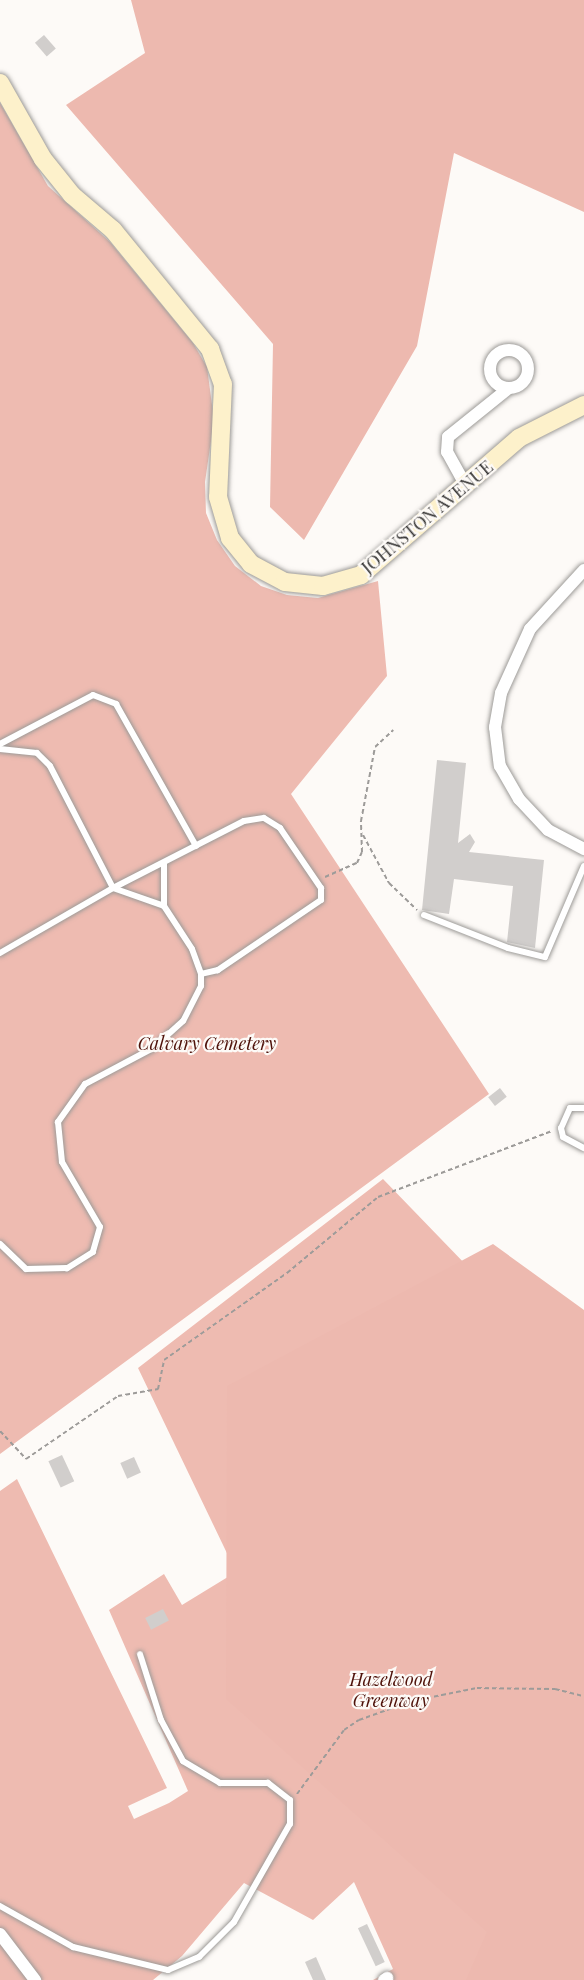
<!DOCTYPE html>
<html>
<head>
<meta charset="utf-8">
<style>
  body { margin:0 }
  #map { position:relative; width:584px; height:1980px; overflow:hidden; background:#fdfaf7; font-family:"Playfair Display",serif }
  div>[style] { position:absolute }
  [style*='--x'] { left:calc(var(--x)*1px); top:calc(var(--y)*1px); width:calc(var(--w)*1px); rotate:calc(var(--a)*1deg) }
  .green>* { inset:0; background:#eebbb1 }
  .forest>* { inset:0; background:#edb9af }
  .building>* { inset:0; background:#d1cecc; transform-origin:0 0 }
  .path>* { height:2px; margin-top:-1px; transform-origin:0; background:repeating-linear-gradient(90deg,#9d9b99 0 4.5px,transparent 0 7.5px) }
  .roads { filter:drop-shadow(0 0 2px #9d9b98) drop-shadow(0 0 2px #9d9b98) }
  .lane>* { height:6px; margin:-3px; padding:0 3px; transform-origin:3px; border-radius:3px; background:#fff }
  .street>* { height:12px; margin:-6px; padding:0 6px; transform-origin:6px; border-radius:6px; background:#fff }
  .street>.ring { margin:-6px; padding:0; box-sizing:content-box; background:none; border:12px solid #fff; border-radius:50% }
  .secondary>* { height:18px; margin:-9px; padding:0 9px; transform-origin:9px; border-radius:9px; background:#fdf1cb }
  span { translate:-50% -50%; white-space:nowrap; text-align:center; line-height:1.15; -webkit-text-stroke:4.5px #fdfaf7; paint-order:stroke }
  .street-label { font-size:18px; color:#353433 }
  .park-label { font-size:18px; color:#4f120a; font-style:italic }
</style>
</head>
<body>
<div id="map">
  <div class="green">
    <div style="clip-path:polygon(0 103px,48px 186px,110px 242px,193px 343px,207px 367px,214px 420px,205px 482px,206px 513px,217px 540px,235px 566px,261px 586px,287px 595px,318px 598px,378px 581px,387px 676px,291px 794px,489px 1094px,0 1454px)"></div>
    <div style="clip-path:polygon(383px 1179px,584px 1387px,584px 1980px,373px 1980px,393px 1969px,354px 1882px,313px 1920px,244px 1883px,182px 1956px,153px 1980px,0 1980px,0 1491px,17px 1479px,167px 1788px,128px 1806px,134px 1819px,169px 1803px,188px 1791px,109px 1610px,164px 1574px,182px 1605px,236px 1572px,138px 1368px)"></div>
  </div>
  <div class="forest">
    <div style="clip-path:polygon(131px 0,584px 0,584px 212px,454px 153px,417px 346px,304px 540px,270px 507px,273px 344px,66px 105px,145px 53px)"></div>
    <div style="clip-path:polygon(493px 1244px,584px 1310px,584px 1980px,466px 1980px,487px 1932px,226px 1699px,227px 1386px)"></div>
  </div>
  <div class="building">
    <div style="left:44px;top:35px;width:18px;height:12px;rotate:49deg"></div>
    <div style="clip-path:polygon(437px 760px,466px 763px,458px 843px,470px 834px,475px 842px,469px 852px,544px 860px,535px 948px,507px 942px,513px 886px,454px 879px,449px 914px,422px 910px)"></div>
    <div style="left:500px;top:1088px;width:11px;height:15px;rotate:52deg"></div>
    <div style="left:62px;top:1455px;width:29px;height:15px;rotate:65deg"></div>
    <div style="left:134px;top:1457px;width:17px;height:15px;rotate:66deg"></div>
    <div style="left:163px;top:1609px;width:13px;height:20px;rotate:63deg"></div>
    <div style="left:367px;top:1924px;width:42px;height:10px;rotate:65deg"></div>
    <div style="clip-path:polygon(316px 1957px,326px 1980px,313px 1980px,305px 1962px)"></div>
  </div>
  <div class="path">
    <div style="--x:363;--y:835;--w:55;--a:61.6"></div>
    <div style="--x:389;--y:883;--w:39;--a:44"></div>
    <div style="--x:325;--y:877;--w:35;--a:-24"></div>
    <div style="--x:357;--y:863;--w:12;--a:-66"></div>
    <div style="--x:362;--y:852;--w:31;--a:-92"></div>
    <div style="--x:361;--y:821;--w:75;--a:-79.3"></div>
    <div style="--x:375;--y:747;--w:25;--a:-43"></div>
    <div style="--x:0;--y:1431;--w:38;--a:47"></div>
    <div style="--x:26;--y:1459;--w:112;--a:-34.4"></div>
    <div style="--x:118;--y:1396;--w:41;--a:-9.9"></div>
    <div style="--x:158;--y:1389;--w:30;--a:-78"></div>
    <div style="--x:164;--y:1360;--w:151;--a:-35.3"></div>
    <div style="--x:287;--y:1273;--w:119;--a:-39.9"></div>
    <div style="--x:378;--y:1197;--w:186;--a:-20.8"></div>
    <div style="--x:297;--y:1794;--w:79;--a:-53.7"></div>
    <div style="--x:344;--y:1730;--w:18;--a:-34"></div>
    <div style="--x:359;--y:1720;--w:56;--a:-19.7"></div>
    <div style="--x:412;--y:1701;--w:66;--a:-11.3"></div>
    <div style="--x:477;--y:1688;--w:78;--a:0.7"></div>
    <div style="--x:555;--y:1689;--w:30;--a:14"></div>
  </div>
  <div class="roads">
    <div class="lane">
      <div style="--x:0;--y:744;--w:105;--a:-27.8"></div>
      <div style="--x:93;--y:695;--w:25;--a:21"></div>
      <div style="--x:116;--y:704;--w:163;--a:60.6"></div>
      <div style="--x:0;--y:749;--w:37;--a:6"></div>
      <div style="--x:37;--y:753;--w:18;--a:45"></div>
      <div style="--x:50;--y:766;--w:137;--a:62.7"></div>
      <div style="--x:113;--y:888;--w:147;--a:-27.1"></div>
      <div style="--x:244;--y:821;--w:20;--a:-9"></div>
      <div style="--x:264;--y:818;--w:19;--a:32"></div>
      <div style="--x:280;--y:828;--w:73;--a:55.7"></div>
      <div style="--x:321;--y:888;--w:12;--a:90"></div>
      <div style="--x:321;--y:900;--w:125;--a:145.8"></div>
      <div style="--x:218;--y:970;--w:17;--a:167"></div>
      <div style="--x:164;--y:906;--w:43;--a:-90"></div>
      <div style="--x:424;--y:915;--w:90;--a:21.4"></div>
      <div style="--x:508;--y:948;--w:38;--a:14"></div>
      <div style="--x:545;--y:957;--w:99;--a:-66.8"></div>
      <div style="--x:0;--y:953;--w:130;--a:-29.9"></div>
      <div style="--x:113;--y:888;--w:54;--a:19.4"></div>
      <div style="--x:164;--y:906;--w:51;--a:56.9"></div>
      <div style="--x:192;--y:949;--w:27;--a:70"></div>
      <div style="--x:201;--y:974;--w:12;--a:90"></div>
      <div style="--x:201;--y:986;--w:39;--a:117"></div>
      <div style="--x:183;--y:1021;--w:40;--a:138"></div>
      <div style="--x:153;--y:1048;--w:77;--a:152.1"></div>
      <div style="--x:85;--y:1084;--w:47;--a:125.4"></div>
      <div style="--x:58;--y:1122;--w:40;--a:84.3"></div>
      <div style="--x:62;--y:1162;--w:75;--a:59.7"></div>
      <div style="--x:100;--y:1227;--w:26;--a:106"></div>
      <div style="--x:93;--y:1252;--w:31;--a:148"></div>
      <div style="--x:67;--y:1268;--w:41;--a:178.6"></div>
      <div style="--x:26;--y:1269;--w:36;--a:-136"></div>
      <div style="--x:584;--y:1108;--w:14;--a:180"></div>
      <div style="--x:570;--y:1108;--w:22;--a:114"></div>
      <div style="--x:561;--y:1128;--w:9;--a:77"></div>
      <div style="--x:563;--y:1137;--w:24;--a:28"></div>
      <div style="--x:0;--y:1906;--w:84;--a:29.3"></div>
      <div style="--x:73;--y:1947;--w:98;--a:13.6"></div>
      <div style="--x:168;--y:1970;--w:34;--a:-23"></div>
      <div style="--x:199;--y:1957;--w:49;--a:-45"></div>
      <div style="--x:234;--y:1922;--w:113;--a:-60.3"></div>
      <div style="--x:290;--y:1824;--w:24;--a:-90"></div>
      <div style="--x:290;--y:1800;--w:28;--a:-142"></div>
      <div style="--x:268;--y:1783;--w:48;--a:180"></div>
      <div style="--x:220;--y:1783;--w:43;--a:-149.3"></div>
      <div style="--x:183;--y:1761;--w:47;--a:-118.2"></div>
      <div style="--x:161;--y:1720;--w:69;--a:-107.7"></div>
    </div>
    <div class="street">
      <div class="ring" style="left:490px;top:350px;width:26px;height:26px"></div>
      <div style="--x:466;--y:486;--w:39;--a:-119"></div>
      <div style="--x:447;--y:452;--w:15;--a:-86"></div>
      <div style="--x:448;--y:437;--w:78;--a:-38.8"></div>
      <div style="--x:584;--y:570;--w:80;--a:132.5"></div>
      <div style="--x:530;--y:629;--w:70;--a:114.4"></div>
      <div style="--x:501;--y:693;--w:35;--a:100"></div>
      <div style="--x:495;--y:727;--w:39;--a:83"></div>
      <div style="--x:500;--y:766;--w:38;--a:60"></div>
      <div style="--x:519;--y:799;--w:42;--a:46.9"></div>
      <div style="--x:548;--y:830;--w:41;--a:27.8"></div>
      <div style="--x:0;--y:1934;--w:58;--a:52.7"></div>
      <div style="--x:384;--y:1980;--w:4;--a:-34"></div>
    </div>
    <div class="secondary">
      <div style="--x:0;--y:83;--w:87;--a:60.5"></div>
      <div style="--x:43;--y:159;--w:46;--a:51.1"></div>
      <div style="--x:72;--y:195;--w:54;--a:40.5"></div>
      <div style="--x:113;--y:230;--w:154;--a:50.8"></div>
      <div style="--x:210;--y:349;--w:37;--a:70"></div>
      <div style="--x:223;--y:384;--w:113;--a:92.5"></div>
      <div style="--x:218;--y:497;--w:43;--a:73.7"></div>
      <div style="--x:230;--y:538;--w:33;--a:51"></div>
      <div style="--x:251;--y:564;--w:38;--a:28"></div>
      <div style="--x:285;--y:582;--w:38;--a:6"></div>
      <div style="--x:323;--y:586;--w:40;--a:-16"></div>
      <div style="--x:361;--y:575;--w:209;--a:-40.9"></div>
      <div style="--x:519;--y:438;--w:73;--a:-26.9"></div>
    </div>
  </div>
  <div class="street-label">
    <span style="left:427px;top:517px;rotate:-40deg">JOHNSTON AVENUE</span>
  </div>
  <div class="park-label">
    <span style="left:207px;top:1043px">Calvary Cemetery</span>
    <span style="left:391px;top:1690px">Hazelwood<br>Greenway</span>
  </div>
</div>
</body>
</html>
